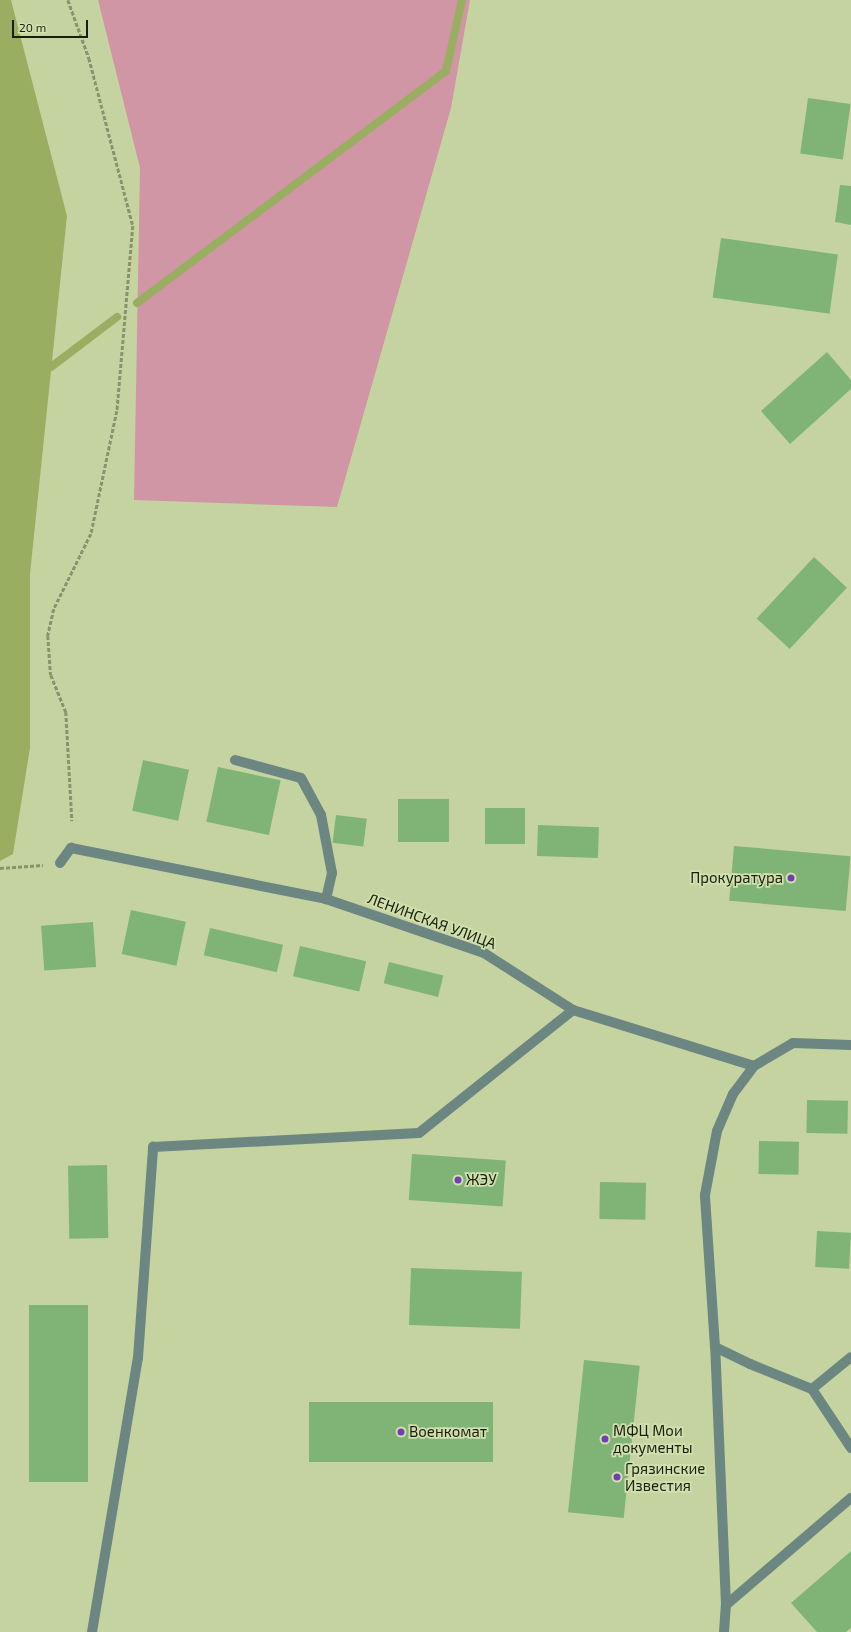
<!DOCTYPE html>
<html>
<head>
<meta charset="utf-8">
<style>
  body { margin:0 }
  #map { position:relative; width:851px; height:1632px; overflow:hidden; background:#c5d3a1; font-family:"Exo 2",sans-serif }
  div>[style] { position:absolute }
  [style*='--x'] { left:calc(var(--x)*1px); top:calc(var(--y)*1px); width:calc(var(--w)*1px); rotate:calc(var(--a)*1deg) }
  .green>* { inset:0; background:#d096a6 }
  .water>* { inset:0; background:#9aae62 }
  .stream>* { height:8px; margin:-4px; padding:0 4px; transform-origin:4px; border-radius:4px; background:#9aae62 }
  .building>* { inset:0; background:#80b476; transform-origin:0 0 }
  .path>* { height:2.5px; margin-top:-1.25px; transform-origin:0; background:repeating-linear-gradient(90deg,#88936c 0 4px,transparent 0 6px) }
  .service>* { height:10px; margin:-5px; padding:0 5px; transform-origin:5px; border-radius:5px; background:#6c8681 }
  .minor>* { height:10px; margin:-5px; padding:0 5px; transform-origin:5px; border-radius:5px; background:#6c8681 }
  .dots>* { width:11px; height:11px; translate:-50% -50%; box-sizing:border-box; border:2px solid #d1e0ae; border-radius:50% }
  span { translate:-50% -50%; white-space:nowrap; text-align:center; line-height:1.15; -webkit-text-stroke:3.5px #d1e0ae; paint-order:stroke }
  .poi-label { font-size:15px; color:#191e0b }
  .right { translate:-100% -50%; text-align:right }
  .left { translate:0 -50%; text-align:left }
  .street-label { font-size:15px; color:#191e0b }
  .scale { position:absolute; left:12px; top:20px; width:76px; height:18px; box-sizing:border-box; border:2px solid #191e0b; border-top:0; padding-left:5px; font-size:12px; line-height:14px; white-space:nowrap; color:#191e0b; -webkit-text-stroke:3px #d1e0ae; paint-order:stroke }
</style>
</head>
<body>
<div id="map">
  <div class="green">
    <div style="clip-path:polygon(98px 0,470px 0,451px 108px,337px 507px,134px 500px,140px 168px)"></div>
  </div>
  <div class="water">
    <div style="clip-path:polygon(0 0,11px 0,67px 216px,30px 574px,30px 748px,13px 854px,0 861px)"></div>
  </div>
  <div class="stream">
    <div style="--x:137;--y:303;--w:386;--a:-36.9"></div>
    <div style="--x:446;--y:71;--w:73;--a:-77.3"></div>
    <div style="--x:51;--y:367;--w:83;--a:-37.1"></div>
  </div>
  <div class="building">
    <div style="left:808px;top:98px;width:43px;height:56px;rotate:8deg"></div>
    <div style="clip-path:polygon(840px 185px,851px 186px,851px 225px,835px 222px)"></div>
    <div style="left:721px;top:238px;width:118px;height:60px;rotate:8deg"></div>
    <div style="clip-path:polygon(827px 352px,851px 380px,851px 389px,790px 444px,761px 411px)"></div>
    <div style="left:814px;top:557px;width:45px;height:84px;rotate:43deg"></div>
    <div style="left:143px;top:760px;width:47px;height:52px;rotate:12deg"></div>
    <div style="left:218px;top:767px;width:64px;height:56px;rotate:12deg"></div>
    <div style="left:398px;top:799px;width:51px;height:43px"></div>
    <div style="left:525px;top:808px;width:36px;height:40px;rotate:90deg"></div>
    <div style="left:336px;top:815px;width:31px;height:28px;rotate:7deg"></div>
    <div style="left:538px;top:825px;width:61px;height:31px;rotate:2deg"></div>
    <div style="left:734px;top:846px;width:117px;height:55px;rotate:5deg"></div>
    <div style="left:131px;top:910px;width:56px;height:45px;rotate:12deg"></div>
    <div style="left:93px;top:922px;width:45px;height:52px;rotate:86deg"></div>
    <div style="left:210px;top:928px;width:75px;height:28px;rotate:13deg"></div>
    <div style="left:300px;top:946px;width:68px;height:31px;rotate:13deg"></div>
    <div style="left:389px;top:962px;width:56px;height:22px;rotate:14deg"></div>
    <div style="left:807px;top:1100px;width:41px;height:33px;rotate:1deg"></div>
    <div style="left:759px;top:1141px;width:40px;height:33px;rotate:1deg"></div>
    <div style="left:412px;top:1154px;width:94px;height:46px;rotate:4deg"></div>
    <div style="left:107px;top:1165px;width:73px;height:39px;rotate:89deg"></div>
    <div style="left:600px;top:1182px;width:46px;height:37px;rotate:1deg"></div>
    <div style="left:817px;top:1231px;width:34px;height:36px;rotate:3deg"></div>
    <div style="left:411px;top:1268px;width:111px;height:57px;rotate:2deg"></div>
    <div style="left:29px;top:1305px;width:59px;height:177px"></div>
    <div style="left:584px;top:1360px;width:56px;height:153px;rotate:6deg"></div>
    <div style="left:309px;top:1402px;width:184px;height:60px"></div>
    <div style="clip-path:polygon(851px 1551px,851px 1628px,846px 1632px,817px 1632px,791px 1603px)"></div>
  </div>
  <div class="path">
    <div style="--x:68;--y:0;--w:62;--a:70.1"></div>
    <div style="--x:89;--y:58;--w:174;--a:75.3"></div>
    <div style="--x:133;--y:226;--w:186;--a:94.9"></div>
    <div style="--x:117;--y:411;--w:126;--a:101.9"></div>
    <div style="--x:91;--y:534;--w:84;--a:116.3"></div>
    <div style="--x:54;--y:609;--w:28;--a:103"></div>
    <div style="--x:48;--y:636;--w:39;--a:86"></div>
    <div style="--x:51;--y:675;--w:40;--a:68"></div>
    <div style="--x:66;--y:712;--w:109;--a:86.8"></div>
    <div style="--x:0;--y:868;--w:43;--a:-4"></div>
  </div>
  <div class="service">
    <div style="--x:235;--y:760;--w:68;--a:15.3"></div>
    <div style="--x:301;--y:778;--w:42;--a:61.6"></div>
    <div style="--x:321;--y:815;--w:59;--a:79.3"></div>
    <div style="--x:332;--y:873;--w:27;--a:103"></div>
    <div style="--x:92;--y:1632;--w:278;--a:-80.5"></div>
    <div style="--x:138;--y:1358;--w:212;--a:-85.9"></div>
    <div style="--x:153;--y:1147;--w:266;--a:-3"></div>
    <div style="--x:419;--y:1133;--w:197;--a:-38.6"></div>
  </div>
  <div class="minor">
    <div style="--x:60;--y:863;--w:19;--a:-54"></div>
    <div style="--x:71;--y:848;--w:260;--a:11.3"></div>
    <div style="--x:326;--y:899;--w:167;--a:18.9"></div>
    <div style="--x:484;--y:953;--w:106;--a:32.6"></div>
    <div style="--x:573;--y:1010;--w:189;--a:17.2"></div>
    <div style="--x:715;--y:1347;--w:39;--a:26"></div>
    <div style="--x:750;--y:1364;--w:67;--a:22"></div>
    <div style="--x:812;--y:1389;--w:71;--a:56.5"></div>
    <div style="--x:812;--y:1389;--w:50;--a:-39.4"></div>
    <div style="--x:726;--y:1605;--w:165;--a:-40.6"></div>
    <div style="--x:724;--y:1632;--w:27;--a:-86"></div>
    <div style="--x:726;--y:1605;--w:258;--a:-92.4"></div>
    <div style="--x:715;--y:1347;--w:152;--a:-93.8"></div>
    <div style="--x:705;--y:1195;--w:65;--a:-79.4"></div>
    <div style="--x:717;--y:1131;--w:40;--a:-66.6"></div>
    <div style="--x:733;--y:1094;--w:35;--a:-53"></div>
    <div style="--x:754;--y:1066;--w:45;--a:-30.5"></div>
    <div style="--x:793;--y:1043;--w:58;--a:2"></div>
  </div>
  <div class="dots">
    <div style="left:791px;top:878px;background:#733db4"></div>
    <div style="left:458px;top:1180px;background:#733db4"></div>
    <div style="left:401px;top:1432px;background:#733db4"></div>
    <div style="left:605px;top:1439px;background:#733db4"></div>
    <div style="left:617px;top:1477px;background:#733db4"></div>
  </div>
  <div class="poi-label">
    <span class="right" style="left:783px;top:878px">Прокуратура</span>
    <span class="left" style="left:466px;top:1180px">ЖЭУ</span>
    <span class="left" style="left:613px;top:1439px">МФЦ Мои<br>документы</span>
    <span class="left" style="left:409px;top:1432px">Военкомат</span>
    <span class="left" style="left:625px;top:1477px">Грязинские<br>Известия</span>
  </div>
  <div class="street-label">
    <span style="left:432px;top:921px;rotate:20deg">ЛЕНИНСКАЯ УЛИЦА</span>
  </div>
  <div class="scale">20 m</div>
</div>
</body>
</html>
